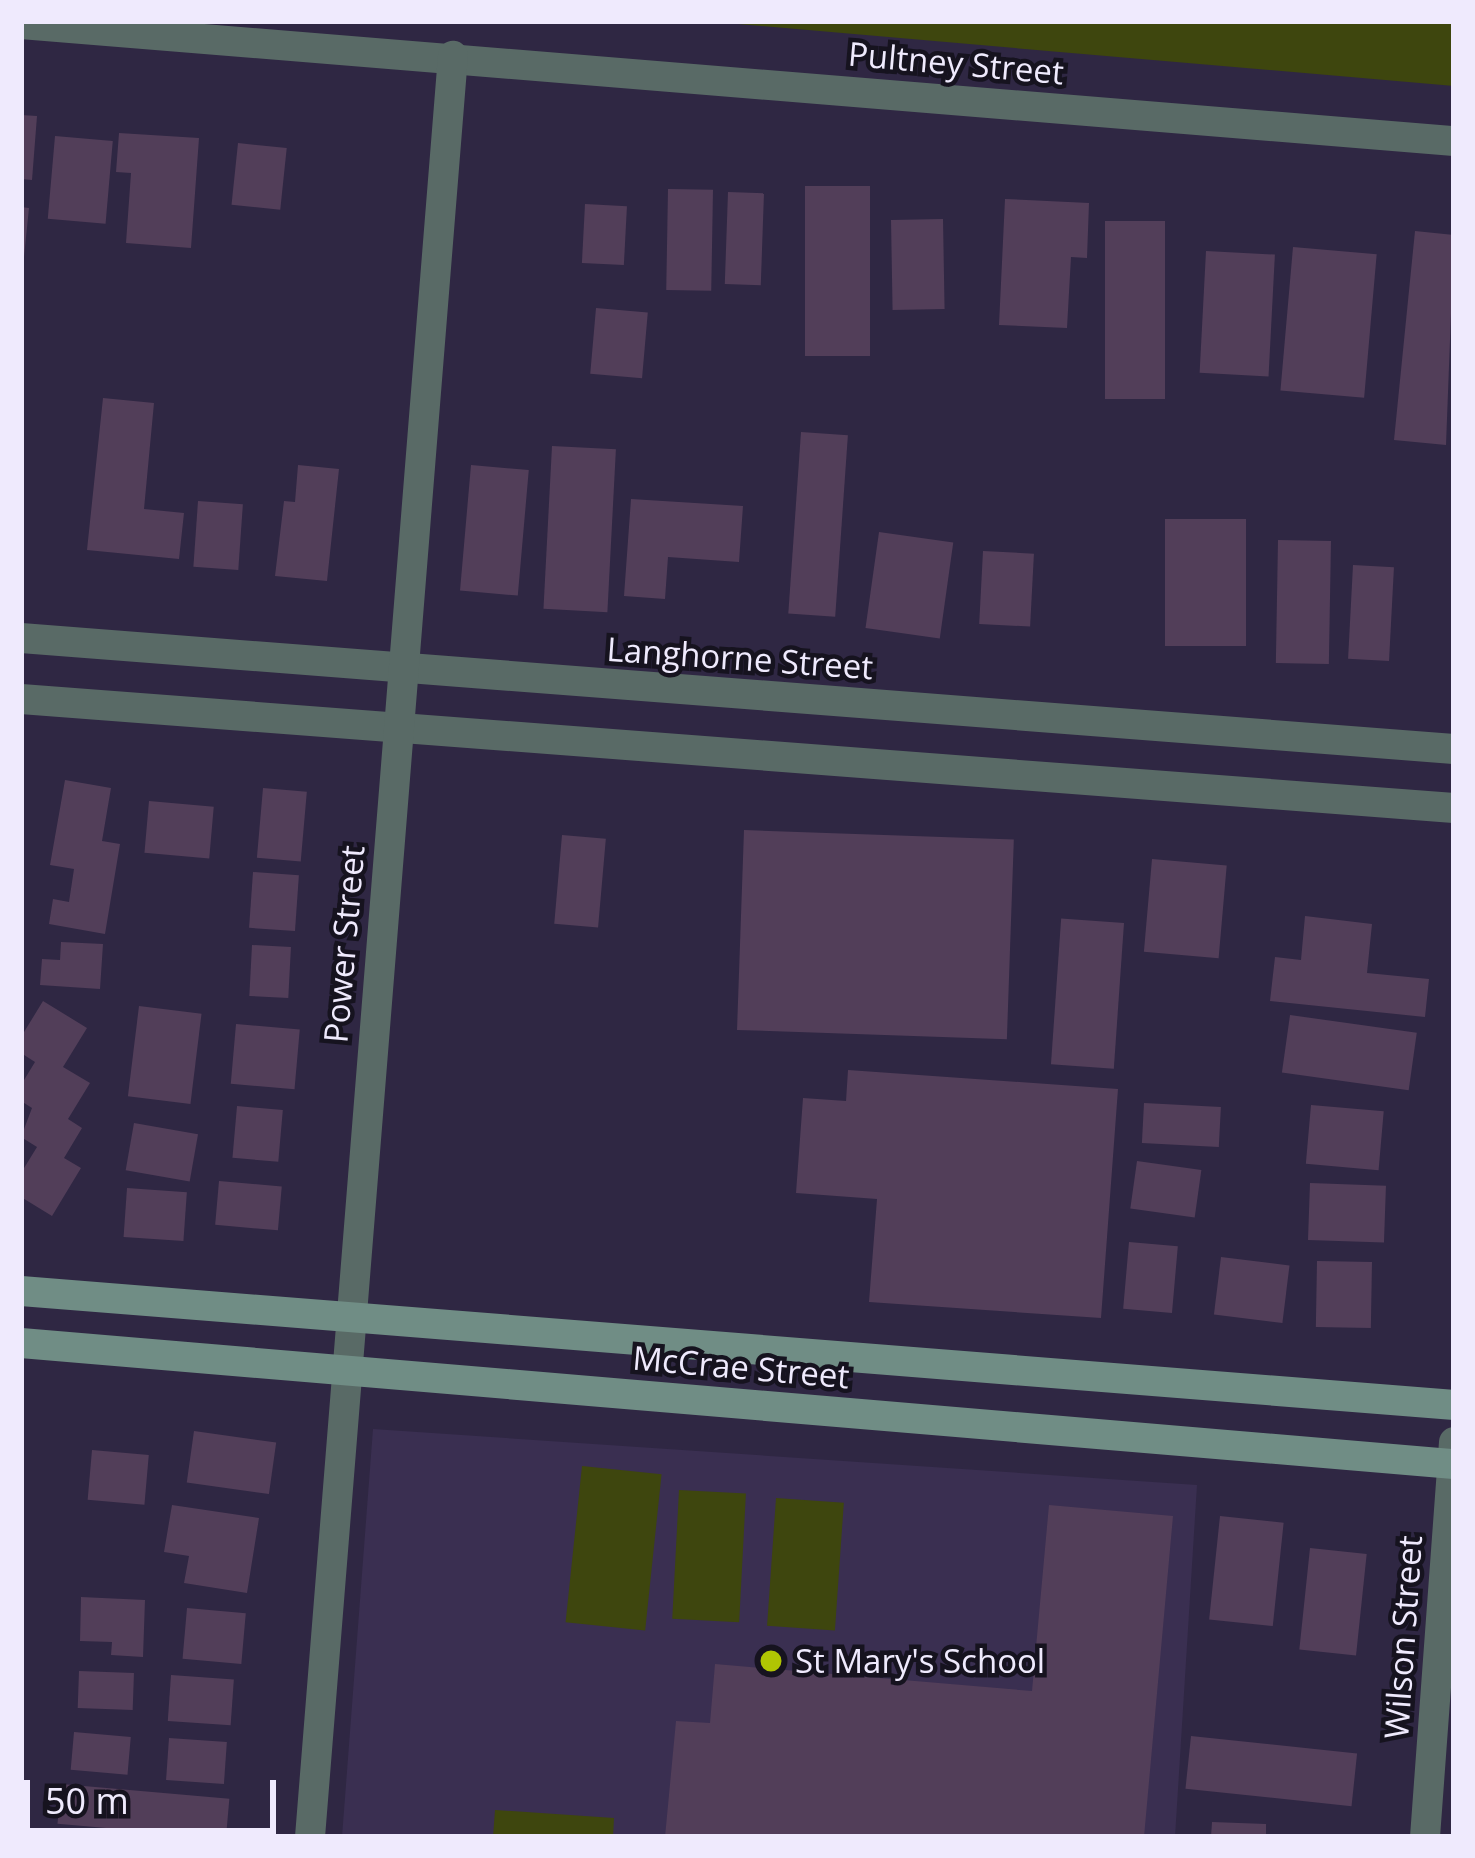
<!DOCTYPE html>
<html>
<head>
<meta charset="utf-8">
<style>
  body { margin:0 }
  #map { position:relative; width:1475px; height:1858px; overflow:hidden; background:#2f2743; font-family:"Open Sans",sans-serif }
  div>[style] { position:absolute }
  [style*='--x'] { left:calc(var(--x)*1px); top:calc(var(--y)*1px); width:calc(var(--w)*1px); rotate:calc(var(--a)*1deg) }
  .built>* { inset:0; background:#3a2f51 }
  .green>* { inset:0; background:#3e460e; transform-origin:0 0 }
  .building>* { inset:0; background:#523e59; transform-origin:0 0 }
  .minor>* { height:30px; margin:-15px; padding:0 15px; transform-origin:15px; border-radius:15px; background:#596a66 }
  .secondary>* { height:30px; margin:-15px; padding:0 15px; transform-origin:15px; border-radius:15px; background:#708d85 }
  .dots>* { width:33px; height:33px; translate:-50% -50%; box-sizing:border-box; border:6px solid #16131f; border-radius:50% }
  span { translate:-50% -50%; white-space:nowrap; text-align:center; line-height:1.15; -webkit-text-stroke:9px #16131f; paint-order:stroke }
  .street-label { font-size:33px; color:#efeafd }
  .poi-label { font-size:33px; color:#efeafd }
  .left { translate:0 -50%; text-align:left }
  .frame { position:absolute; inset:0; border:24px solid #efeafd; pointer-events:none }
  .scale { position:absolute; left:24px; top:1780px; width:252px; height:54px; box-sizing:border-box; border:6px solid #efeafd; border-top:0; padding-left:15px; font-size:36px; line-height:42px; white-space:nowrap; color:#efeafd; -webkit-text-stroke:9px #16131f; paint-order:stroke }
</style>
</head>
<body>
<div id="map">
  <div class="built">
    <div style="clip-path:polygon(373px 1429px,1197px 1485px,1175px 1837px,342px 1837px)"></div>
  </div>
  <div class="green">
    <div style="clip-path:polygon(703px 21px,1454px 21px,1454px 86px,1176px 62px)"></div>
    <div style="left:582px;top:1466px;width:80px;height:157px;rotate:6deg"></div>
    <div style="left:679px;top:1490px;width:67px;height:129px;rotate:3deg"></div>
    <div style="left:776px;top:1498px;width:68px;height:128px;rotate:4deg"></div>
    <div style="clip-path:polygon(495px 1810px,614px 1818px,613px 1837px,493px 1837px)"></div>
  </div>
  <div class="building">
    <div style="clip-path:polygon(21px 115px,37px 116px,32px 180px,21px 179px)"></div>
    <div style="clip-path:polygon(119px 133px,199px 138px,191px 248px,126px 243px,131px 173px,116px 172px)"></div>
    <div style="left:55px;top:136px;width:58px;height:83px;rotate:5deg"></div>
    <div style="left:238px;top:143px;width:49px;height:62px;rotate:6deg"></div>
    <div style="left:805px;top:186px;width:65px;height:170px"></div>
    <div style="left:668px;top:189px;width:45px;height:101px;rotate:1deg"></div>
    <div style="left:728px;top:192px;width:36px;height:92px;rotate:2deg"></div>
    <div style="clip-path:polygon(1005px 199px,1089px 203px,1087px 258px,1071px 257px,1067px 328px,999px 325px)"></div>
    <div style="left:585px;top:204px;width:42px;height:59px;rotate:3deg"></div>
    <div style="clip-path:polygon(21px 207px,29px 208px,24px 257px,21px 257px)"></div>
    <div style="left:943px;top:219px;width:90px;height:52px;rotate:89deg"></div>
    <div style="left:1105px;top:221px;width:60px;height:178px"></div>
    <div style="clip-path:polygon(1415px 231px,1454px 235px,1446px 445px,1394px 440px)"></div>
    <div style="left:1293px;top:247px;width:84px;height:144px;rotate:5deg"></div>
    <div style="left:1206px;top:251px;width:69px;height:122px;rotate:3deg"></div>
    <div style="left:596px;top:308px;width:52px;height:66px;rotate:5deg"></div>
    <div style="clip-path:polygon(103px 398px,154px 403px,144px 509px,184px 513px,179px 559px,87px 550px)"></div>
    <div style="left:801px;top:432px;width:47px;height:182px;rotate:4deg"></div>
    <div style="left:552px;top:446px;width:64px;height:163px;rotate:3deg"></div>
    <div style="clip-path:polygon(298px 465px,339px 469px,327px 581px,275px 576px,284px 501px,295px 502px)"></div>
    <div style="left:471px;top:465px;width:58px;height:126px;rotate:5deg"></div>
    <div style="clip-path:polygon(631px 499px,743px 506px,739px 562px,668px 557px,665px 599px,624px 596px)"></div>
    <div style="left:198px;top:501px;width:45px;height:66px;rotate:4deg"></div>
    <div style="left:1165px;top:519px;width:81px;height:127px"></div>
    <div style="left:879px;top:532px;width:75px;height:97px;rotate:8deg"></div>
    <div style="left:1278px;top:540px;width:53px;height:123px;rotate:1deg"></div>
    <div style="left:983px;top:551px;width:51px;height:73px;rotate:3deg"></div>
    <div style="left:1353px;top:565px;width:41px;height:94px;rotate:3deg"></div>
    <div style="clip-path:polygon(65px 780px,111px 788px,102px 841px,120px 844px,105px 934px,49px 924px,53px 899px,69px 902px,74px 869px,50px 865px)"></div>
    <div style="left:263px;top:788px;width:44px;height:70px;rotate:5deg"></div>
    <div style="left:149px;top:801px;width:65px;height:52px;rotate:5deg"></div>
    <div style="left:744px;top:830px;width:270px;height:200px;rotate:2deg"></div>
    <div style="left:562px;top:835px;width:44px;height:89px;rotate:5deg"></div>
    <div style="left:1152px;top:859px;width:75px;height:93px;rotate:5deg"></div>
    <div style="left:253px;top:872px;width:46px;height:56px;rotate:4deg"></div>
    <div style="clip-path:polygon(1305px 916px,1372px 924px,1367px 973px,1429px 979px,1425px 1017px,1270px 1001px,1275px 957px,1301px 960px)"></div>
    <div style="left:1124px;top:923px;width:146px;height:63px;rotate:94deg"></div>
    <div style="clip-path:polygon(61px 942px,103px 944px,100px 989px,40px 985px,42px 959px,60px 960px)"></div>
    <div style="left:252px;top:945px;width:39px;height:51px;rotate:3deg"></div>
    <div style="clip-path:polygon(43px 1001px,87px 1028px,63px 1067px,90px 1083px,68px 1119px,82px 1128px,64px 1158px,81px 1168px,52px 1216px,21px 1197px,21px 1173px,37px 1147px,21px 1137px,32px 1108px,21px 1101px,21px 1085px,35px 1062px,21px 1053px,21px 1037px)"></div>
    <div style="left:139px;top:1006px;width:63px;height:91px;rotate:7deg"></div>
    <div style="left:1290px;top:1015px;width:128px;height:58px;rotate:8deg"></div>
    <div style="left:236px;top:1024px;width:64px;height:60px;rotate:5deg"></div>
    <div style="clip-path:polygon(848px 1070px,1118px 1089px,1101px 1318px,869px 1302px,877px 1199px,796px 1193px,803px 1098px,846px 1101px)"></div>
    <div style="left:1144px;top:1103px;width:77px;height:40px;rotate:3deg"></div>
    <div style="left:1311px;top:1105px;width:73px;height:59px;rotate:5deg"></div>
    <div style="left:237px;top:1106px;width:46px;height:52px;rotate:5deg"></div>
    <div style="left:134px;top:1123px;width:65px;height:48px;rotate:10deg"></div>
    <div style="left:1137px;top:1161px;width:65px;height:48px;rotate:8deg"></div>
    <div style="left:219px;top:1181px;width:63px;height:44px;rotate:5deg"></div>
    <div style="left:1310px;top:1183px;width:76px;height:57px;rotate:2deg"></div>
    <div style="left:127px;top:1188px;width:60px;height:49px;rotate:4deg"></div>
    <div style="left:1129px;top:1242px;width:49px;height:67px;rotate:5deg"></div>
    <div style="left:1221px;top:1257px;width:69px;height:58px;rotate:7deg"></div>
    <div style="left:1317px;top:1261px;width:55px;height:66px;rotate:1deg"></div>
    <div style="left:194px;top:1431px;width:83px;height:52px;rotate:8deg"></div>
    <div style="left:92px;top:1450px;width:57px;height:50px;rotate:5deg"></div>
    <div style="clip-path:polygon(172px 1505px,259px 1518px,247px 1593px,184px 1583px,189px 1556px,164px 1552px)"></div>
    <div style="clip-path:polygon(1049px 1505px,1173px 1516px,1144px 1837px,665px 1837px,676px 1721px,710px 1723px,715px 1664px,1032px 1691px)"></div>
    <div style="left:1220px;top:1516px;width:64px;height:104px;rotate:6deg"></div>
    <div style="left:1310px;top:1548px;width:57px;height:102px;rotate:6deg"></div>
    <div style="clip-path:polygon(81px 1597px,145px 1600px,143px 1657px,111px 1655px,112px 1642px,80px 1641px)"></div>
    <div style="left:187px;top:1608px;width:59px;height:51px;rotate:5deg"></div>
    <div style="left:79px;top:1671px;width:55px;height:37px;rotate:2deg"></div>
    <div style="left:171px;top:1675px;width:63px;height:46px;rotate:4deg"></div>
    <div style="left:74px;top:1732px;width:57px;height:38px;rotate:5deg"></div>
    <div style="left:1191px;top:1736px;width:167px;height:53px;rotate:6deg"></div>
    <div style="left:169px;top:1738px;width:58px;height:42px;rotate:4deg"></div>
    <div style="left:61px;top:1784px;width:169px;height:40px;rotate:5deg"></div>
    <div style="clip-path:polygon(1212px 1822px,1266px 1824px,1266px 1837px,1211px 1837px)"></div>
  </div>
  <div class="minor">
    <div style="--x:21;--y:24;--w:1438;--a:4.67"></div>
    <div style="--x:21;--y:638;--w:1437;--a:4.43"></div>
    <div style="--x:21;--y:699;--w:1437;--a:4.35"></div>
    <div style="--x:310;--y:1837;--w:1787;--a:-85.41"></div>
    <div style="--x:1425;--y:1837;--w:396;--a:-85.8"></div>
  </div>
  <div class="secondary">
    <div style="--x:21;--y:1291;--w:1438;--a:4.55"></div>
    <div style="--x:21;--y:1343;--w:1438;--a:4.83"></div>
  </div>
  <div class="dots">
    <div style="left:771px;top:1661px;background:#b0c503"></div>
  </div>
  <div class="street-label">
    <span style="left:956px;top:63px;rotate:5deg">Pultney Street</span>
    <span style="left:740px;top:658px;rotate:4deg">Langhorne Street</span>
    <span style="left:344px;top:944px;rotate:-85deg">Power Street</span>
    <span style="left:741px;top:1367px;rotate:5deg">McCrae Street</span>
    <span style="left:1403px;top:1637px;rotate:-86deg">Wilson Street</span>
  </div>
  <div class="poi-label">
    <span class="left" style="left:795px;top:1661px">St Mary's School</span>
  </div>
  <div class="frame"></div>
  <div class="scale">50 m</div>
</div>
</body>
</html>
